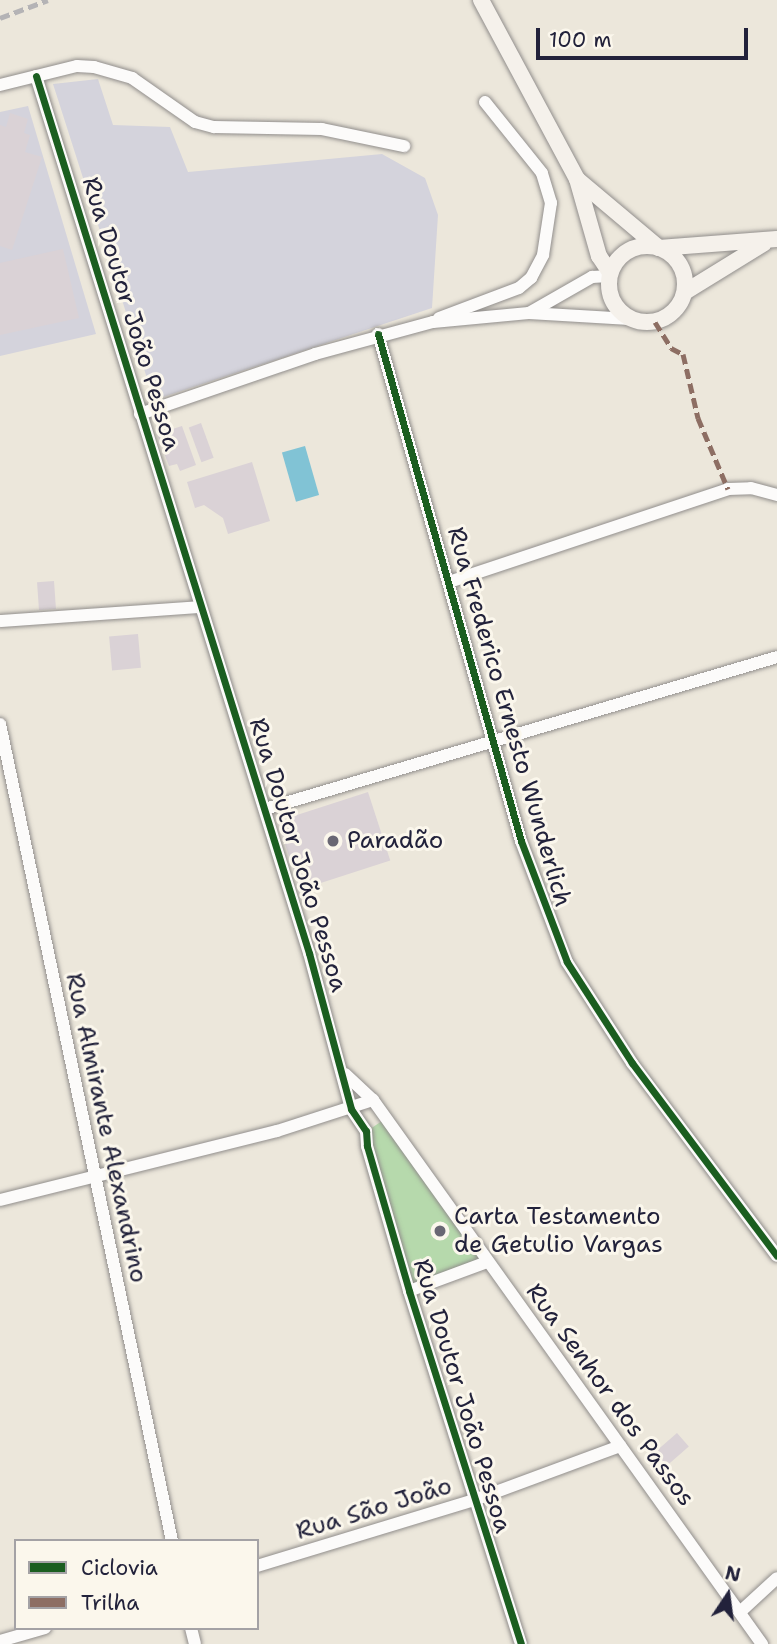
<!DOCTYPE html>
<html>
<head>
<meta charset="utf-8">
<style>
  body { margin:0 }
  #map { position:relative; width:777px; height:1644px; overflow:hidden; background:#ece7db; font-family:"Shantell Sans",sans-serif }
  div>[style] { position:absolute }
  [style*='--x'] { left:calc(var(--x)*1px); top:calc(var(--y)*1px); width:calc(var(--w)*1px); rotate:calc(var(--a)*1deg) }
  .industrial>* { inset:0; background:#d4d3dc }
  .green>* { inset:0; background:#b6d9ac }
  .water>* { inset:0; background:#81c3d5; transform-origin:0 0 }
  .building>* { inset:0; background:#dad2d6; transform-origin:0 0 }
  .roads { filter:drop-shadow(0 0 2px #918e8c) drop-shadow(0 0 2px #918e8c) }
  .minor>* { height:12px; margin:-6px; padding:0 6px; transform-origin:6px; border-radius:6px; background:#fcfbfa }
  .secondary>* { height:16px; margin:-8px; padding:0 8px; transform-origin:8px; border-radius:8px; background:#f5f1eb }
  .secondary>.ring { margin:-8px; padding:0; box-sizing:content-box; background:none; border:16px solid #f5f1eb; border-radius:50% }
  .rail>* { height:4.5px; margin-top:-2.25px; transform-origin:0; background:repeating-linear-gradient(90deg,#b4b3b5 0 10px,transparent 0 15px) }
  .quiet>* { height:5px; margin-top:-2.5px; transform-origin:0; background:repeating-linear-gradient(90deg,#8d6e63 0 10px,transparent 0 15px) }
  .cycleway>* { height:7px; margin:-3.5px; padding:0 3.5px; transform-origin:3.5px; border-radius:3.5px; background:#1b5e20 }
  .dots>* { width:19px; height:19px; translate:-50% -50%; box-sizing:border-box; border:4px solid #fbf7ec; border-radius:50% }
  span { translate:-50% -50%; white-space:nowrap; text-align:center; line-height:1.15; -webkit-text-stroke:6px #fbf7ec; paint-order:stroke }
  .street-label { font-size:24px; color:#22223b }
  .poi-label { font-size:24px; color:#22223b }
  .left { translate:0 -50%; text-align:left }
  .legend { position:absolute; left:14px; top:1539px; width:245px; height:91px; box-sizing:border-box; background:#fbf7ec; border:2px solid #a4a2a5; margin:0; padding:9px 12px; list-style:none; font-size:21px; color:#22223b }
  .legend li { display:flex; align-items:center; gap:14px; height:35px }
  .legend b { width:35px; border:2px solid #a4a2a5 }
  .north { position:absolute; left:693px; top:1560px; width:70px; height:70px; -webkit-text-stroke:5px #fbf7ec; paint-order:stroke; rotate:13deg; font-size:19px; font-weight:700; line-height:28px; text-align:center; color:#22223b }
  .north::after { content:''; display:block; margin:auto; width:24px; height:32px; background:#22223b; clip-path:polygon(50% 0,100% 100%,50% 72%,0 100%) }
  .scale { position:absolute; left:536px; top:28px; width:212px; height:32px; box-sizing:border-box; border:4px solid #22223b; border-top:0; padding-left:9px; font-size:21px; line-height:24px; white-space:nowrap; color:#22223b; -webkit-text-stroke:5px #fbf7ec; paint-order:stroke }
</style>
</head>
<body>
<div id="map">
  <div class="industrial">
    <div style="clip-path:polygon(98px 79px,113px 125px,170px 127px,188px 172px,382px 154px,425px 178px,438px 215px,432px 308px,154px 400px,53px 84px)"></div>
    <div style="clip-path:polygon(28px 106px,96px 334px,0 356px,0 112px)"></div>
  </div>
  <div class="green">
    <div style="clip-path:polygon(385px 1119px,486px 1262px,410px 1290px,367px 1131px)"></div>
  </div>
  <div class="water">
    <div style="left:305px;top:446px;width:51px;height:24px;rotate:74deg"></div>
  </div>
  <div class="building">
    <div style="clip-path:polygon(10px 113px,28px 119px,24px 133px,30px 135px,25px 152px,42px 157px,12px 250px,0 246px,0 125px,6px 127px)"></div>
    <div style="clip-path:polygon(63px 249px,79px 318px,0 335px,0 263px)"></div>
    <div style="left:201px;top:423px;width:37px;height:13px;rotate:70deg"></div>
    <div style="clip-path:polygon(182px 426px,196px 465px,180px 471px,177px 464px,169px 466px,157px 434px)"></div>
    <div style="clip-path:polygon(252px 462px,270px 521px,228px 534px,223px 518px,204px 505px,195px 508px,187px 482px)"></div>
    <div style="left:54px;top:581px;width:28px;height:17px;rotate:86deg"></div>
    <div style="left:138px;top:634px;width:34px;height:29px;rotate:85deg"></div>
    <div style="left:368px;top:792px;width:72px;height:95px;rotate:72deg"></div>
    <div style="left:677px;top:1433px;width:18px;height:38px;rotate:49deg"></div>
  </div>
  <div class="roads">
    <div class="minor">
      <div style="--x:36;--y:76;--w:919;--a:72.71"></div>
      <div style="--x:309;--y:953;--w:162;--a:74.9"></div>
      <div style="--x:351;--y:1109;--w:27;--a:56"></div>
      <div style="--x:366;--y:1131;--w:15;--a:86"></div>
      <div style="--x:367;--y:1146;--w:151;--a:73.8"></div>
      <div style="--x:409;--y:1291;--w:370;--a:72.4"></div>
      <div style="--x:0;--y:85;--w:79;--a:-13.9"></div>
      <div style="--x:77;--y:66;--w:17;--a:3"></div>
      <div style="--x:94;--y:67;--w:40;--a:16"></div>
      <div style="--x:132;--y:78;--w:77;--a:34.9"></div>
      <div style="--x:195;--y:122;--w:20;--a:15"></div>
      <div style="--x:214;--y:127;--w:108;--a:1.1"></div>
      <div style="--x:322;--y:129;--w:84;--a:11.7"></div>
      <div style="--x:529;--y:313;--w:73;--a:-29.7"></div>
      <div style="--x:592;--y:277;--w:17;--a:-3"></div>
      <div style="--x:439;--y:318;--w:85;--a:-20.6"></div>
      <div style="--x:519;--y:288;--w:16;--a:-40"></div>
      <div style="--x:531;--y:278;--w:26;--a:-62"></div>
      <div style="--x:543;--y:255;--w:53;--a:-81.3"></div>
      <div style="--x:551;--y:203;--w:31;--a:-107"></div>
      <div style="--x:542;--y:173;--w:91;--a:-128.8"></div>
      <div style="--x:378;--y:334;--w:527;--a:74.25"></div>
      <div style="--x:521;--y:841;--w:129;--a:69.2"></div>
      <div style="--x:567;--y:962;--w:120;--a:57.2"></div>
      <div style="--x:632;--y:1063;--w:241;--a:53.1"></div>
      <div style="--x:140;--y:414;--w:185;--a:-18.9"></div>
      <div style="--x:315;--y:354;--w:122;--a:-15.2"></div>
      <div style="--x:433;--y:322;--w:96;--a:-5.4"></div>
      <div style="--x:529;--y:313;--w:101;--a:3.4"></div>
      <div style="--x:449;--y:582;--w:294;--a:-18.4"></div>
      <div style="--x:728;--y:489;--w:23;--a:-2"></div>
      <div style="--x:751;--y:488;--w:27;--a:15"></div>
      <div style="--x:0;--y:621;--w:200;--a:-4"></div>
      <div style="--x:0;--y:724;--w:835;--a:78.11"></div>
      <div style="--x:265;--y:809;--w:534;--a:-16.53"></div>
      <div style="--x:345;--y:1074;--w:38;--a:43"></div>
      <div style="--x:373;--y:1100;--w:669;--a:54.43"></div>
      <div style="--x:0;--y:1200;--w:285;--a:-14"></div>
      <div style="--x:277;--y:1131;--w:101;--a:-17.9"></div>
      <div style="--x:409;--y:1291;--w:83;--a:-20.4"></div>
      <div style="--x:257;--y:1566;--w:227;--a:-16.9"></div>
      <div style="--x:474;--y:1500;--w:156;--a:-20.3"></div>
      <div style="--x:740;--y:1612;--w:50;--a:-42.6"></div>
      <div style="--x:191;--y:1628;--w:16;--a:76"></div>
      <div style="--x:0;--y:1641;--w:47;--a:-16.1"></div>
    </div>
    <div class="secondary">
      <div style="--x:481;--y:0;--w:203;--a:61.8"></div>
      <div style="--x:577;--y:179;--w:80;--a:74.1"></div>
      <div style="--x:599;--y:256;--w:18;--a:56"></div>
      <div style="--x:577;--y:179;--w:107;--a:40.1"></div>
      <div style="--x:659;--y:248;--w:118;--a:-4.4"></div>
      <div class="ring" style="left:609px;top:246px;width:60px;height:60px"></div>
      <div style="--x:685;--y:292;--w:92;--a:-31.6"></div>
    </div>
  </div>
  <div class="rail">
    <div style="--x:0;--y:18;--w:51;--a:-20.6"></div>
  </div>
  <div class="quiet">
    <div style="--x:655;--y:322;--w:31;--a:58"></div>
    <div style="--x:671;--y:348;--w:13;--a:27"></div>
    <div style="--x:683;--y:354;--w:66;--a:76.8"></div>
    <div style="--x:698;--y:418;--w:77;--a:67.1"></div>
  </div>
  <div class="cycleway">
    <div style="--x:36;--y:76;--w:919;--a:72.71"></div>
    <div style="--x:309;--y:953;--w:162;--a:74.9"></div>
    <div style="--x:351;--y:1109;--w:27;--a:56"></div>
    <div style="--x:366;--y:1131;--w:15;--a:86"></div>
    <div style="--x:367;--y:1146;--w:151;--a:73.8"></div>
    <div style="--x:409;--y:1291;--w:370;--a:72.4"></div>
    <div style="--x:378;--y:334;--w:527;--a:74.25"></div>
    <div style="--x:521;--y:841;--w:129;--a:69.2"></div>
    <div style="--x:567;--y:962;--w:120;--a:57.2"></div>
    <div style="--x:632;--y:1063;--w:241;--a:53.1"></div>
  </div>
  <div class="dots">
    <div style="left:333px;top:841px;background:#696773"></div>
    <div style="left:440px;top:1231px;background:#696773"></div>
  </div>
  <div class="street-label">
    <span style="left:131px;top:314px;rotate:73deg">Rua Doutor João Pessoa</span>
    <span style="left:509px;top:717px;rotate:74deg">Rua Frederico Ernesto Wunderlich</span>
    <span style="left:298px;top:855px;rotate:73deg">Rua Doutor João Pessoa</span>
    <span style="left:106px;top:1128px;rotate:78deg">Rua Almirante Alexandrino</span>
    <span style="left:610px;top:1395px;rotate:54deg">Rua Senhor dos Passos</span>
    <span style="left:462px;top:1396px;rotate:73deg">Rua Doutor João Pessoa</span>
    <span style="left:374px;top:1509px;rotate:-17deg">Rua São João</span>
  </div>
  <div class="poi-label">
    <span class="left" style="left:347px;top:841px">Paradão</span>
    <span class="left" style="left:454px;top:1231px">Carta Testamento<br>de Getulio Vargas</span>
  </div>
  <ul class="legend">
  <li><b style="height:9px;background:#1b5e20"></b>Ciclovia</li>
  <li><b style="height:9px;background:#8d6e63"></b>Trilha</li>
  </ul>
  <div class="north">N</div>
  <div class="scale">100 m</div>
</div>
</body>
</html>
